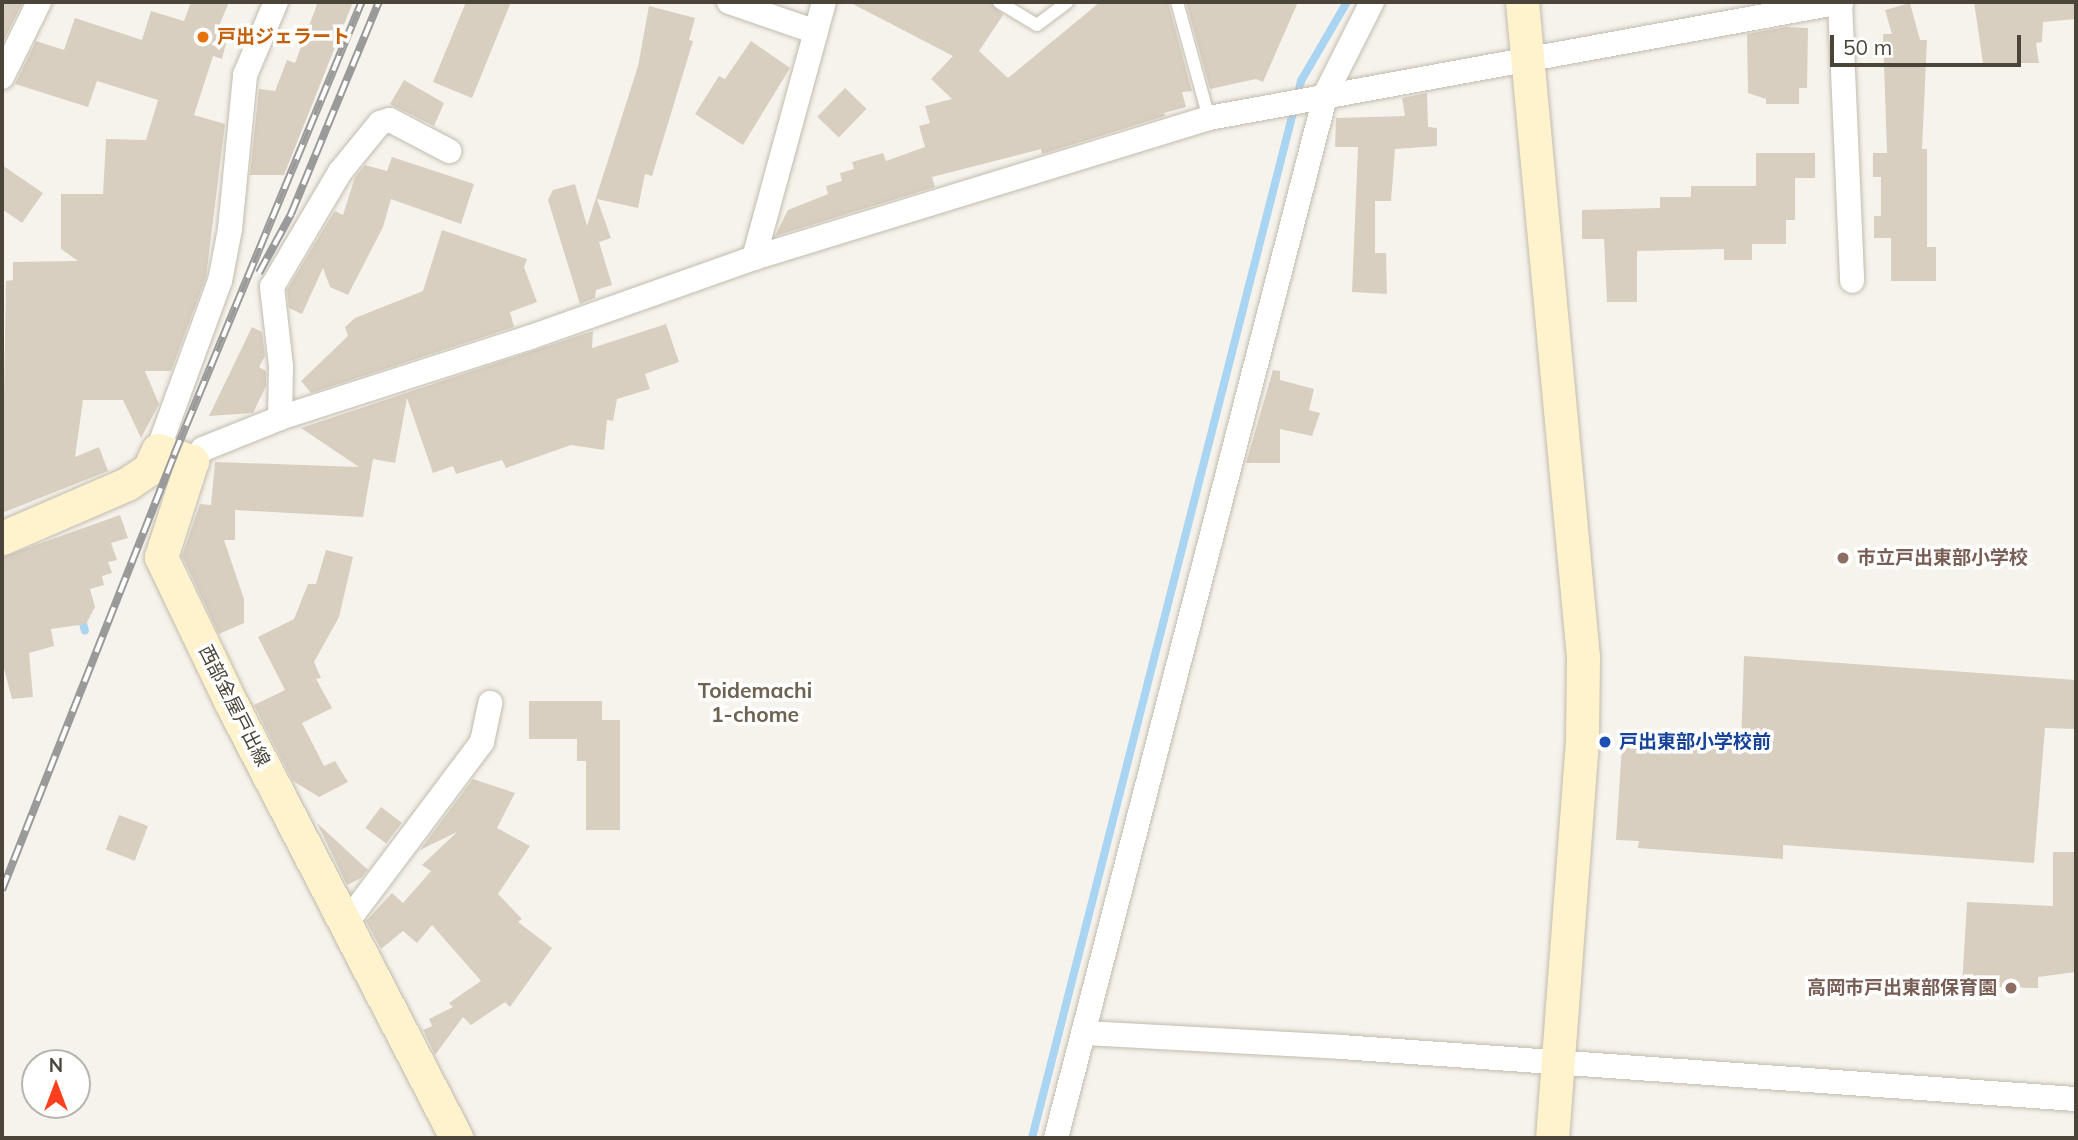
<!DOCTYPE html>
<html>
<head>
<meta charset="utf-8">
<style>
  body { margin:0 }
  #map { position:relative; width:2078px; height:1140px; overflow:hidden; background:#f6f3ec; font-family:Mulish,"Noto Sans JP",sans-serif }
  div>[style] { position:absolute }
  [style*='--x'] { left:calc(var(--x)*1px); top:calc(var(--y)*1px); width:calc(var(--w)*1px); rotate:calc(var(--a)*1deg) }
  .stream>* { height:8px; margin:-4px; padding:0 4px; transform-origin:4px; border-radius:4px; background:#a9d4f2 }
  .building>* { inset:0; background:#d8cfc1; transform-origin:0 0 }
  .roads { filter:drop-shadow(0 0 2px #c2bbae) drop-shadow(0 0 2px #c2bbae) }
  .lane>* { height:12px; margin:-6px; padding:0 6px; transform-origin:6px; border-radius:6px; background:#fff }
  .street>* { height:24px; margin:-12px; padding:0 12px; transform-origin:12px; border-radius:12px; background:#fff }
  .secondary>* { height:33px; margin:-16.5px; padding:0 16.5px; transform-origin:16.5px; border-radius:16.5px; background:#fff3cd }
  .rail>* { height:8px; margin-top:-4px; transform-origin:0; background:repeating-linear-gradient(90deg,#fff 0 16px,#9a9a9a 0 32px); box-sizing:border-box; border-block:2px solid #9a9a9a }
  .dots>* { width:19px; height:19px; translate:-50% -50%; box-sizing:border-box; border:4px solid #fff; border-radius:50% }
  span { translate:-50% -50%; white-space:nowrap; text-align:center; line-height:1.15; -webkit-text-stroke:7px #fff; paint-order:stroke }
  .food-label { font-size:19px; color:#c56008; font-weight:700 }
  .left { translate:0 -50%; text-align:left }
  .education-label { font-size:19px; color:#785e54; font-weight:700 }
  .right { translate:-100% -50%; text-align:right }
  .street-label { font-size:19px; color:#4b4439 }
  .transit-label { font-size:19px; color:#164399; font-weight:700 }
  .neighbourhood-label { font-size:21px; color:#6e6250; font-weight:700 }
  .frame { position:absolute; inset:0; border:4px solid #4b4439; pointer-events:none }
  .north { position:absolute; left:21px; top:1049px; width:70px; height:70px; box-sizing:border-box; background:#fff; border:2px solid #b7b4b0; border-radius:50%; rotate:0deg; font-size:19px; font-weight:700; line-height:28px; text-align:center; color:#4b4439 }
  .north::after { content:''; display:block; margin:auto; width:24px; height:32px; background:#fc3f1d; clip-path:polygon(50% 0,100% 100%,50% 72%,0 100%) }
  .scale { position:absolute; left:1830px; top:35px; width:191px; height:32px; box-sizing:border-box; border:4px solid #4b4439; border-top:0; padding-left:9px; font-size:21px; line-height:24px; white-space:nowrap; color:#4b4439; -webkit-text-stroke:5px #fff; paint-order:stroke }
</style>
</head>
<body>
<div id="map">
  <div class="stream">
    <div style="--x:81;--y:615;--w:16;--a:76"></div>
    <div style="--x:1032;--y:1138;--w:1091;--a:-75.72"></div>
    <div style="--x:1301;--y:81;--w:91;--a:-59.8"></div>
  </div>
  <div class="building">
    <div style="clip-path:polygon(2px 2px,23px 2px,2px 44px)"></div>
    <div style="clip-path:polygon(191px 2px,229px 2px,219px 26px,230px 28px,222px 59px,213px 56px,194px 115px,225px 124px,206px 277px,171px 371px,145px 371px,159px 404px,141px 438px,123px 400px,83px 400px,75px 457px,99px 447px,108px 471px,2px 513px,6px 281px,13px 280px,13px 262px,78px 261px,61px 249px,61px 194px,103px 194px,106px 139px,146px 140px,158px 100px,97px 81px,88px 107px,15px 84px,36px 41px,64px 50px,75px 18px,142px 40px,151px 11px,184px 21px)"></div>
    <div style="clip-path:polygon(318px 2px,353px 2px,284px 175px,250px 175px,259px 89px,275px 91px,287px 60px,295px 63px)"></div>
    <div style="clip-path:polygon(466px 2px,511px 2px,472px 98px,433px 82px)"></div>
    <div style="clip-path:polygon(849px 2px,990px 2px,1003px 15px,979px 51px,1008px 78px,1100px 2px,1168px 2px,1192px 91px,1182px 92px,1186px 107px,1164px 113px,1165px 116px,1042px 154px,1041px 149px,932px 177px,935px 187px,775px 236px,788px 210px,828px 194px,826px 186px,842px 181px,840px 173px,854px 169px,852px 162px,883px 153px,886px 161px,925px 147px,919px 126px,930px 123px,925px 106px,952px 99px,931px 79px,953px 56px)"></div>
    <div style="clip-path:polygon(1186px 2px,1298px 2px,1263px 82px,1256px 79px,1210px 89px)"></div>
    <div style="clip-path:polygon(1974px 2px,2076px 2px,2076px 19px,2043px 22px,2042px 42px,2036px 43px,2039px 63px,1983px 63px)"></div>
    <div style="clip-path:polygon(1910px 3px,1920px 40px,1927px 40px,1922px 149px,1927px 149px,1927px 247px,1936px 247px,1936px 281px,1891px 281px,1891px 238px,1874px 238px,1874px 216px,1881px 216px,1881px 177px,1873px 177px,1873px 153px,1887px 153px,1883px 34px,1892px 34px,1885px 10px)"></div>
    <div style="clip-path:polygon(649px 6px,695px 18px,689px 40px,693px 41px,652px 176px,645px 174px,638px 208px,597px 199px,611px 238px,599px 242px,612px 285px,596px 290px,595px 298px,580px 304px,548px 200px,553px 190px,575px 184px,587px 226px,638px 66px)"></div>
    <div style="clip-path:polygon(1785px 27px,1808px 28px,1807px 88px,1799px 88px,1799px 104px,1766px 104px,1766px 99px,1748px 93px,1747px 34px)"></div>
    <div style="clip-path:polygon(751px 41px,790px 68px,743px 145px,695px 114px,719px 76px,725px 79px)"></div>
    <div style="clip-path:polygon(404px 80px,444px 103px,434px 126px,390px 104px)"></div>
    <div style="left:845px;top:88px;width:30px;height:40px;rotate:44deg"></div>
    <div style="clip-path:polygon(1427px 93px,1428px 127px,1437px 128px,1437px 146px,1395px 149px,1391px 201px,1375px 201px,1375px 253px,1386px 253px,1387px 294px,1352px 292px,1358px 147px,1335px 147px,1336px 118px,1405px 116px,1402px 98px)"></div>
    <div style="clip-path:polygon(1756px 153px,1815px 153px,1815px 178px,1795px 178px,1795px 220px,1786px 220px,1786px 244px,1752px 244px,1752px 260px,1724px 260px,1724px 249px,1637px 251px,1637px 302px,1607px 302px,1604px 239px,1582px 239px,1582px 210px,1660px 208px,1660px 197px,1691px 197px,1691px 186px,1756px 186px)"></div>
    <div style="clip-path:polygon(392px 157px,474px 184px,461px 224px,391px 199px,383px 227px,348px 295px,330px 287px,323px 268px,302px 314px,289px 308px,287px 290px,329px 220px,335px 211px,343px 215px,355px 177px,365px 165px,387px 171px)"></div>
    <div style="clip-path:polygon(2px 165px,43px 193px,22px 223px,2px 209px)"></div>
    <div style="clip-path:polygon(442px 230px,527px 259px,524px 267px,537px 302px,510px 312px,514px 327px,311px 393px,301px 381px,348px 336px,345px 327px,355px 318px,423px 291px)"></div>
    <div style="clip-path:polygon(666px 324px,679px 362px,645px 374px,650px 389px,617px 399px,613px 421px,607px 420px,604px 450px,571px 445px,506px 468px,502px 460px,456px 474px,453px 466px,433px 473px,407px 398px,395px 463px,373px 459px,363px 517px,235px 510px,235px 540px,224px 540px,244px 599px,244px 623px,219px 634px,182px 556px,200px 504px,211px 505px,215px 462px,359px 467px,301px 428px,593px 331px,592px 348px)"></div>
    <div style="clip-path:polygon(252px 327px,262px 332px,265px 356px,259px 367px,266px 371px,266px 386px,253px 413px,209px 416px)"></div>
    <div style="clip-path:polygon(1273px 370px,1280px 371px,1280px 380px,1314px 389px,1309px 410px,1320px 413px,1312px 436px,1280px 429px,1280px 463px,1246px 463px)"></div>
    <div style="clip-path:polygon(120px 515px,128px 538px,111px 543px,117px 560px,108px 562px,112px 573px,102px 576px,104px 585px,90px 589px,95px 607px,86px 624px,51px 629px,54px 646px,29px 653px,33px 697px,12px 699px,2px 661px,2px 557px)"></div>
    <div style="clip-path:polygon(326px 550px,353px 557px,339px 617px,314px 662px,321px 678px,316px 679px,332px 708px,302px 723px,324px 766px,335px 761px,348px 782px,319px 797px,293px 781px,254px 705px,285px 690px,258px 637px,294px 619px,308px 584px,316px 584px)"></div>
    <div style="clip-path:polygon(1744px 656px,2076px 680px,2076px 729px,2045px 728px,2034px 863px,1783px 845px,1783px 859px,1638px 848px,1639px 841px,1616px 840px,1622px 744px,1741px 746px)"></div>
    <div style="clip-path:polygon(529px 701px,602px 701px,602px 720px,620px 720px,620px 830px,586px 830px,586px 761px,577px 761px,577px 739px,529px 739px)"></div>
    <div style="clip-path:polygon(473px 779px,515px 793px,497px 828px,530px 846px,498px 894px,522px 919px,518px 922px,552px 948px,510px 1007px,505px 1002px,471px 1025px,463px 1017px,435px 1055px,423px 1030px,432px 1026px,429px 1019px,453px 1007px,449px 1003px,481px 981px,432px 925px,417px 943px,403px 931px,381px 949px,366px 921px,392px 893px,403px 903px,431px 871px,422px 865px,457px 832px,420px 850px)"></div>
    <div style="left:381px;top:807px;width:26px;height:26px;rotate:37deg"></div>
    <div style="left:119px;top:815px;width:31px;height:37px;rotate:21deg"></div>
    <div style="clip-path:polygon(317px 823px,368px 870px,361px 878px,347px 885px)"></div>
    <div style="clip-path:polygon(2053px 852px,2076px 852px,2076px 972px,2038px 977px,2038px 988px,1962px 986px,1967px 902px,2053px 906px)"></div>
  </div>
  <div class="roads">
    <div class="lane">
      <div style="--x:999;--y:2;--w:44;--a:31.2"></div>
      <div style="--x:1037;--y:25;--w:38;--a:-37"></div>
      <div style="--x:1177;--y:2;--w:120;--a:74.6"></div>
    </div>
    <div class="street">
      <div style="--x:729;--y:2;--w:92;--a:19"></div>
      <div style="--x:1840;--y:2;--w:279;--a:87.5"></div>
      <div style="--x:2;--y:77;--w:84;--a:-63.7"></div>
      <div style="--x:754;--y:258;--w:265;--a:-74.7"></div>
      <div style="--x:280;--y:418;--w:52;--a:-88.9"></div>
      <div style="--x:281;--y:366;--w:80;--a:-96.5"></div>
      <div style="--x:272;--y:287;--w:134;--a:-59.4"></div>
      <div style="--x:340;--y:172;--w:63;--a:-50.8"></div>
      <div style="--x:380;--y:123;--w:10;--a:-17"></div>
      <div style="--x:390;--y:120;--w:67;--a:27.7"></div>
      <div style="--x:158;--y:450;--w:180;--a:-69.9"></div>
      <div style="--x:220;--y:281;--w:53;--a:-79.1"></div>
      <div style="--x:230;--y:229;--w:155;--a:-84.4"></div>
      <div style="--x:245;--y:75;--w:79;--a:-67"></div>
      <div style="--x:192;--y:461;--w:16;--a:-47"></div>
      <div style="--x:203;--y:449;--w:83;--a:-21.9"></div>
      <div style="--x:280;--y:418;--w:261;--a:-17.9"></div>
      <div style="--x:528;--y:338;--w:240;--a:-19.5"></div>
      <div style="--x:754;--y:258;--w:476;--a:-17.1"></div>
      <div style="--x:1209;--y:118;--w:643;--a:-10.4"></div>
      <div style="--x:347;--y:922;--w:225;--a:-53.1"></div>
      <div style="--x:482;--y:742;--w:40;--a:-78"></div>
      <div style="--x:1083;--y:1033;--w:258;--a:3.1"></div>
      <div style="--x:1341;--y:1047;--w:737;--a:4.05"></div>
      <div style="--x:1056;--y:1138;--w:1079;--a:-75.51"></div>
      <div style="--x:1326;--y:93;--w:102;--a:-63.2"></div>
    </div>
    <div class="secondary">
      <div style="--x:1522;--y:2;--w:658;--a:84.68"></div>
      <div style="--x:1583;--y:657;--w:83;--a:90.7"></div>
      <div style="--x:1582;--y:740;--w:399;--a:94.3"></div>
      <div style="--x:2;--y:538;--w:136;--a:-23.4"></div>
      <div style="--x:127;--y:484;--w:27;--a:-34"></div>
      <div style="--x:149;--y:469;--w:21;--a:-65"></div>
      <div style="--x:158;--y:450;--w:36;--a:18"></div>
      <div style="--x:192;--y:461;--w:101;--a:107.9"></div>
      <div style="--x:161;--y:557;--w:160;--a:64.4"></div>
      <div style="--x:230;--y:701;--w:492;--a:62.6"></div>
    </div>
  </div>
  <div class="rail">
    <div style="--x:259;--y:273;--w:67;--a:-61.5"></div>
    <div style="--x:291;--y:214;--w:230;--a:-67.5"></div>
    <div style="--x:2;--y:890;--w:468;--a:-68.4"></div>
    <div style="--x:174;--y:455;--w:490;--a:-67.5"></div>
  </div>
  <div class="dots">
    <div style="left:203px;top:37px;background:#e8710a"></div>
    <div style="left:1843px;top:558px;background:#8d6e63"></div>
    <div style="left:1605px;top:742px;background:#1a4fb4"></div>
    <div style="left:2011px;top:988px;background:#8d6e63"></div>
  </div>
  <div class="food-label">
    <span class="left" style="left:217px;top:37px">戸出ジェラート</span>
  </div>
  <div class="education-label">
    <span class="left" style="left:1857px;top:558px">市立戸出東部小学校</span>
    <span class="right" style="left:1997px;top:988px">高岡市戸出東部保育園</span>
  </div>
  <div class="street-label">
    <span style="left:234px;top:706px;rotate:63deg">西部金屋戸出線</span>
  </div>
  <div class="transit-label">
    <span class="left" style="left:1619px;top:742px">戸出東部小学校前</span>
  </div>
  <div class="neighbourhood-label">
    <span style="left:755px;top:702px">Toidemachi<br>1-chome</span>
  </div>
  <div class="frame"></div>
  <div class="north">N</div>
  <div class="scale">50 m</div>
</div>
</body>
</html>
